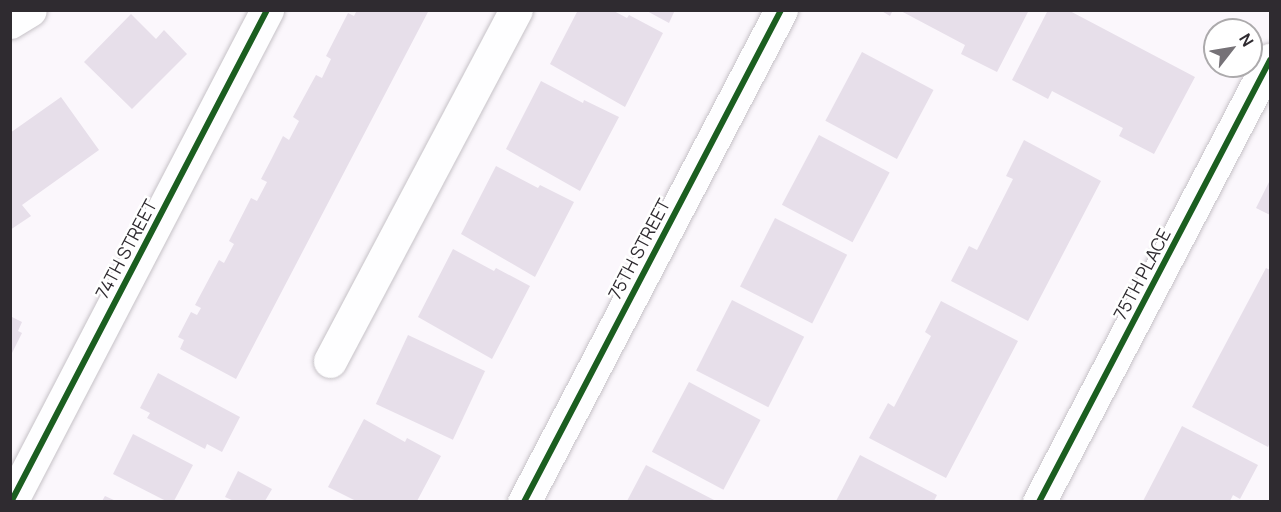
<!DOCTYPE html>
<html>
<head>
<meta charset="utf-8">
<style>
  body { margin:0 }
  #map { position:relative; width:1281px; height:512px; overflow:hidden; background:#fbf7fc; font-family:Manrope,sans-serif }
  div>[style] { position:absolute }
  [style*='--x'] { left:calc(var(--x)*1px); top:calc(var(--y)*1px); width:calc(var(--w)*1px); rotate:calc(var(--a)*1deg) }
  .building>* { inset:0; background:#e7dfea; transform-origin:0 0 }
  .roads { filter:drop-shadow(0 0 2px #c6c2c7) drop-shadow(0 0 2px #c6c2c7) }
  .minor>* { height:33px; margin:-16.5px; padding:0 16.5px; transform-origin:16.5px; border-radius:16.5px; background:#fefeff }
  .cycleway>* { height:6px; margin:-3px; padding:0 3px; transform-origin:3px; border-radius:3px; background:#1b5e20 }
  span { translate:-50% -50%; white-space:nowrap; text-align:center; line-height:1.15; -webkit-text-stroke:5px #fff; paint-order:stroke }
  .street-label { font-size:18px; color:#2f2b30 }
  .frame { position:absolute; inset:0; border:12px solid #2f2b30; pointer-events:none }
  .north { position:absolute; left:1203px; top:18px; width:60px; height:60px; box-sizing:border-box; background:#fff; border:2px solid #acaaac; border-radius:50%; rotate:59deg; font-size:16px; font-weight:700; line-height:24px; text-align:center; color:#2f2b30 }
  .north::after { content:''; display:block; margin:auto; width:21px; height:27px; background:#767277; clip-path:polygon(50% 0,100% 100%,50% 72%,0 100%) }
</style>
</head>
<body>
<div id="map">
  <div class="building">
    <div style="clip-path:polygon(357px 10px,429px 10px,236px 379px,180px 349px,184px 340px,178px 337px,191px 312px,197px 315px,201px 308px,195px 305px,219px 260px,224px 263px,234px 244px,229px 241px,251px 198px,257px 201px,267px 182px,261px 179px,272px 158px,283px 136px,289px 140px,299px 121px,293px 117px,316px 75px,322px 78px,331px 59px,326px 56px,348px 13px,354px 16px)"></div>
    <div style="clip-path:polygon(578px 10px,612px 10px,627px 18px,629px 15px,663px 33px,625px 107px,550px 64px)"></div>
    <div style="clip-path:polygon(645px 10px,675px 10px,669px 23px)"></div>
    <div style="clip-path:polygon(880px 10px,893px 10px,890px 16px)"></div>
    <div style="clip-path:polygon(899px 10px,1029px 10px,997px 72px,961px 54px,965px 45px)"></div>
    <div style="clip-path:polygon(1048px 10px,1068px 10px,1195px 77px,1154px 154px,1119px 136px,1123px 128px,1052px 91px,1048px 99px,1012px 80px)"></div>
    <div style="clip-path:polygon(131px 14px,156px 39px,164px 30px,187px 54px,132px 109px,84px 62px)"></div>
    <div style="left:862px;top:52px;width:81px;height:78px;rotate:28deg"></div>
    <div style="clip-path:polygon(541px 81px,583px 103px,584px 100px,619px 117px,580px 191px,506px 149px)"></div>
    <div style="clip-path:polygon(61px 97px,99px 150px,22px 205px,31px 216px,10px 230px,10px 133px)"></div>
    <div style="left:819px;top:135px;width:80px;height:79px;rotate:28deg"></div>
    <div style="clip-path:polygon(1024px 140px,1101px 181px,1028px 321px,951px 281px,969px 246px,977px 250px,1013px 179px,1006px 176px)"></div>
    <div style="clip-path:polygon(496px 166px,538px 188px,540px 185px,574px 202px,535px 277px,461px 234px)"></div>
    <div style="clip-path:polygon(1270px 180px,1270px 215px,1256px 208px)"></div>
    <div style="left:775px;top:218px;width:81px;height:77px;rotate:27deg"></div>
    <div style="clip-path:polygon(453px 249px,494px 271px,496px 268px,530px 286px,492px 359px,418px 317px)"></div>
    <div style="clip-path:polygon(1266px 268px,1270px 270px,1270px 442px,1268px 447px,1192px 407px)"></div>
    <div style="left:732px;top:300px;width:81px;height:79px;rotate:27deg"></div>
    <div style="clip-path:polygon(941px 301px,1018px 341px,946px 478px,869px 438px,888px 403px,894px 407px,931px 336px,925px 332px)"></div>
    <div style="clip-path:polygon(10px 316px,22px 322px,18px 331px,22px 333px,10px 357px)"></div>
    <div style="left:408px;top:335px;width:85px;height:76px;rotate:25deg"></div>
    <div style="clip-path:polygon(158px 373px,240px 417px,222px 452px,207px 444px,205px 449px,147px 418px,150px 413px,140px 408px)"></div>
    <div style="left:689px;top:382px;width:81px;height:79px;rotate:28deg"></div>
    <div style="clip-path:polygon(364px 419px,405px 442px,407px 438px,441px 456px,417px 501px,356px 501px,328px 487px)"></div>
    <div style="clip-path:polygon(1182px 426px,1258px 465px,1240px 499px,1233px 495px,1230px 501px,1143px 501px)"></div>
    <div style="clip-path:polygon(133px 434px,193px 465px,174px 501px,166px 501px,113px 474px)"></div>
    <div style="clip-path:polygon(860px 455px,937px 495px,934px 501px,836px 501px)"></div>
    <div style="clip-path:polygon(646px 465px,716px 501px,627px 501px)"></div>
    <div style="clip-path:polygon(238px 471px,272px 489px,265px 501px,234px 501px,225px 497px)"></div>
    <div style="clip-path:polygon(105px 496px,116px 501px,102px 501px)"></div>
  </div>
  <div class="roads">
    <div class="minor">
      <div style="--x:10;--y:22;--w:23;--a:-31"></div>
      <div style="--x:330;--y:361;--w:397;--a:-62.1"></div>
      <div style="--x:11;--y:502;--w:555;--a:-62.51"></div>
      <div style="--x:524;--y:502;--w:555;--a:-62.42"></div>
      <div style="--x:1039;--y:502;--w:499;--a:-62.4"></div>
    </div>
  </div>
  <div class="cycleway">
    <div style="--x:11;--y:502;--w:555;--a:-62.51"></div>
    <div style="--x:524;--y:502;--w:555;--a:-62.42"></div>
    <div style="--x:1039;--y:502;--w:499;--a:-62.4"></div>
  </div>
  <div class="street-label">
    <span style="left:126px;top:249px;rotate:-62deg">74TH STREET</span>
    <span style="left:639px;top:249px;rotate:-62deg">75TH STREET</span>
    <span style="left:1142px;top:274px;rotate:-62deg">75TH PLACE</span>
  </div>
  <div class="frame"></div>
  <div class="north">N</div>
</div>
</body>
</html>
